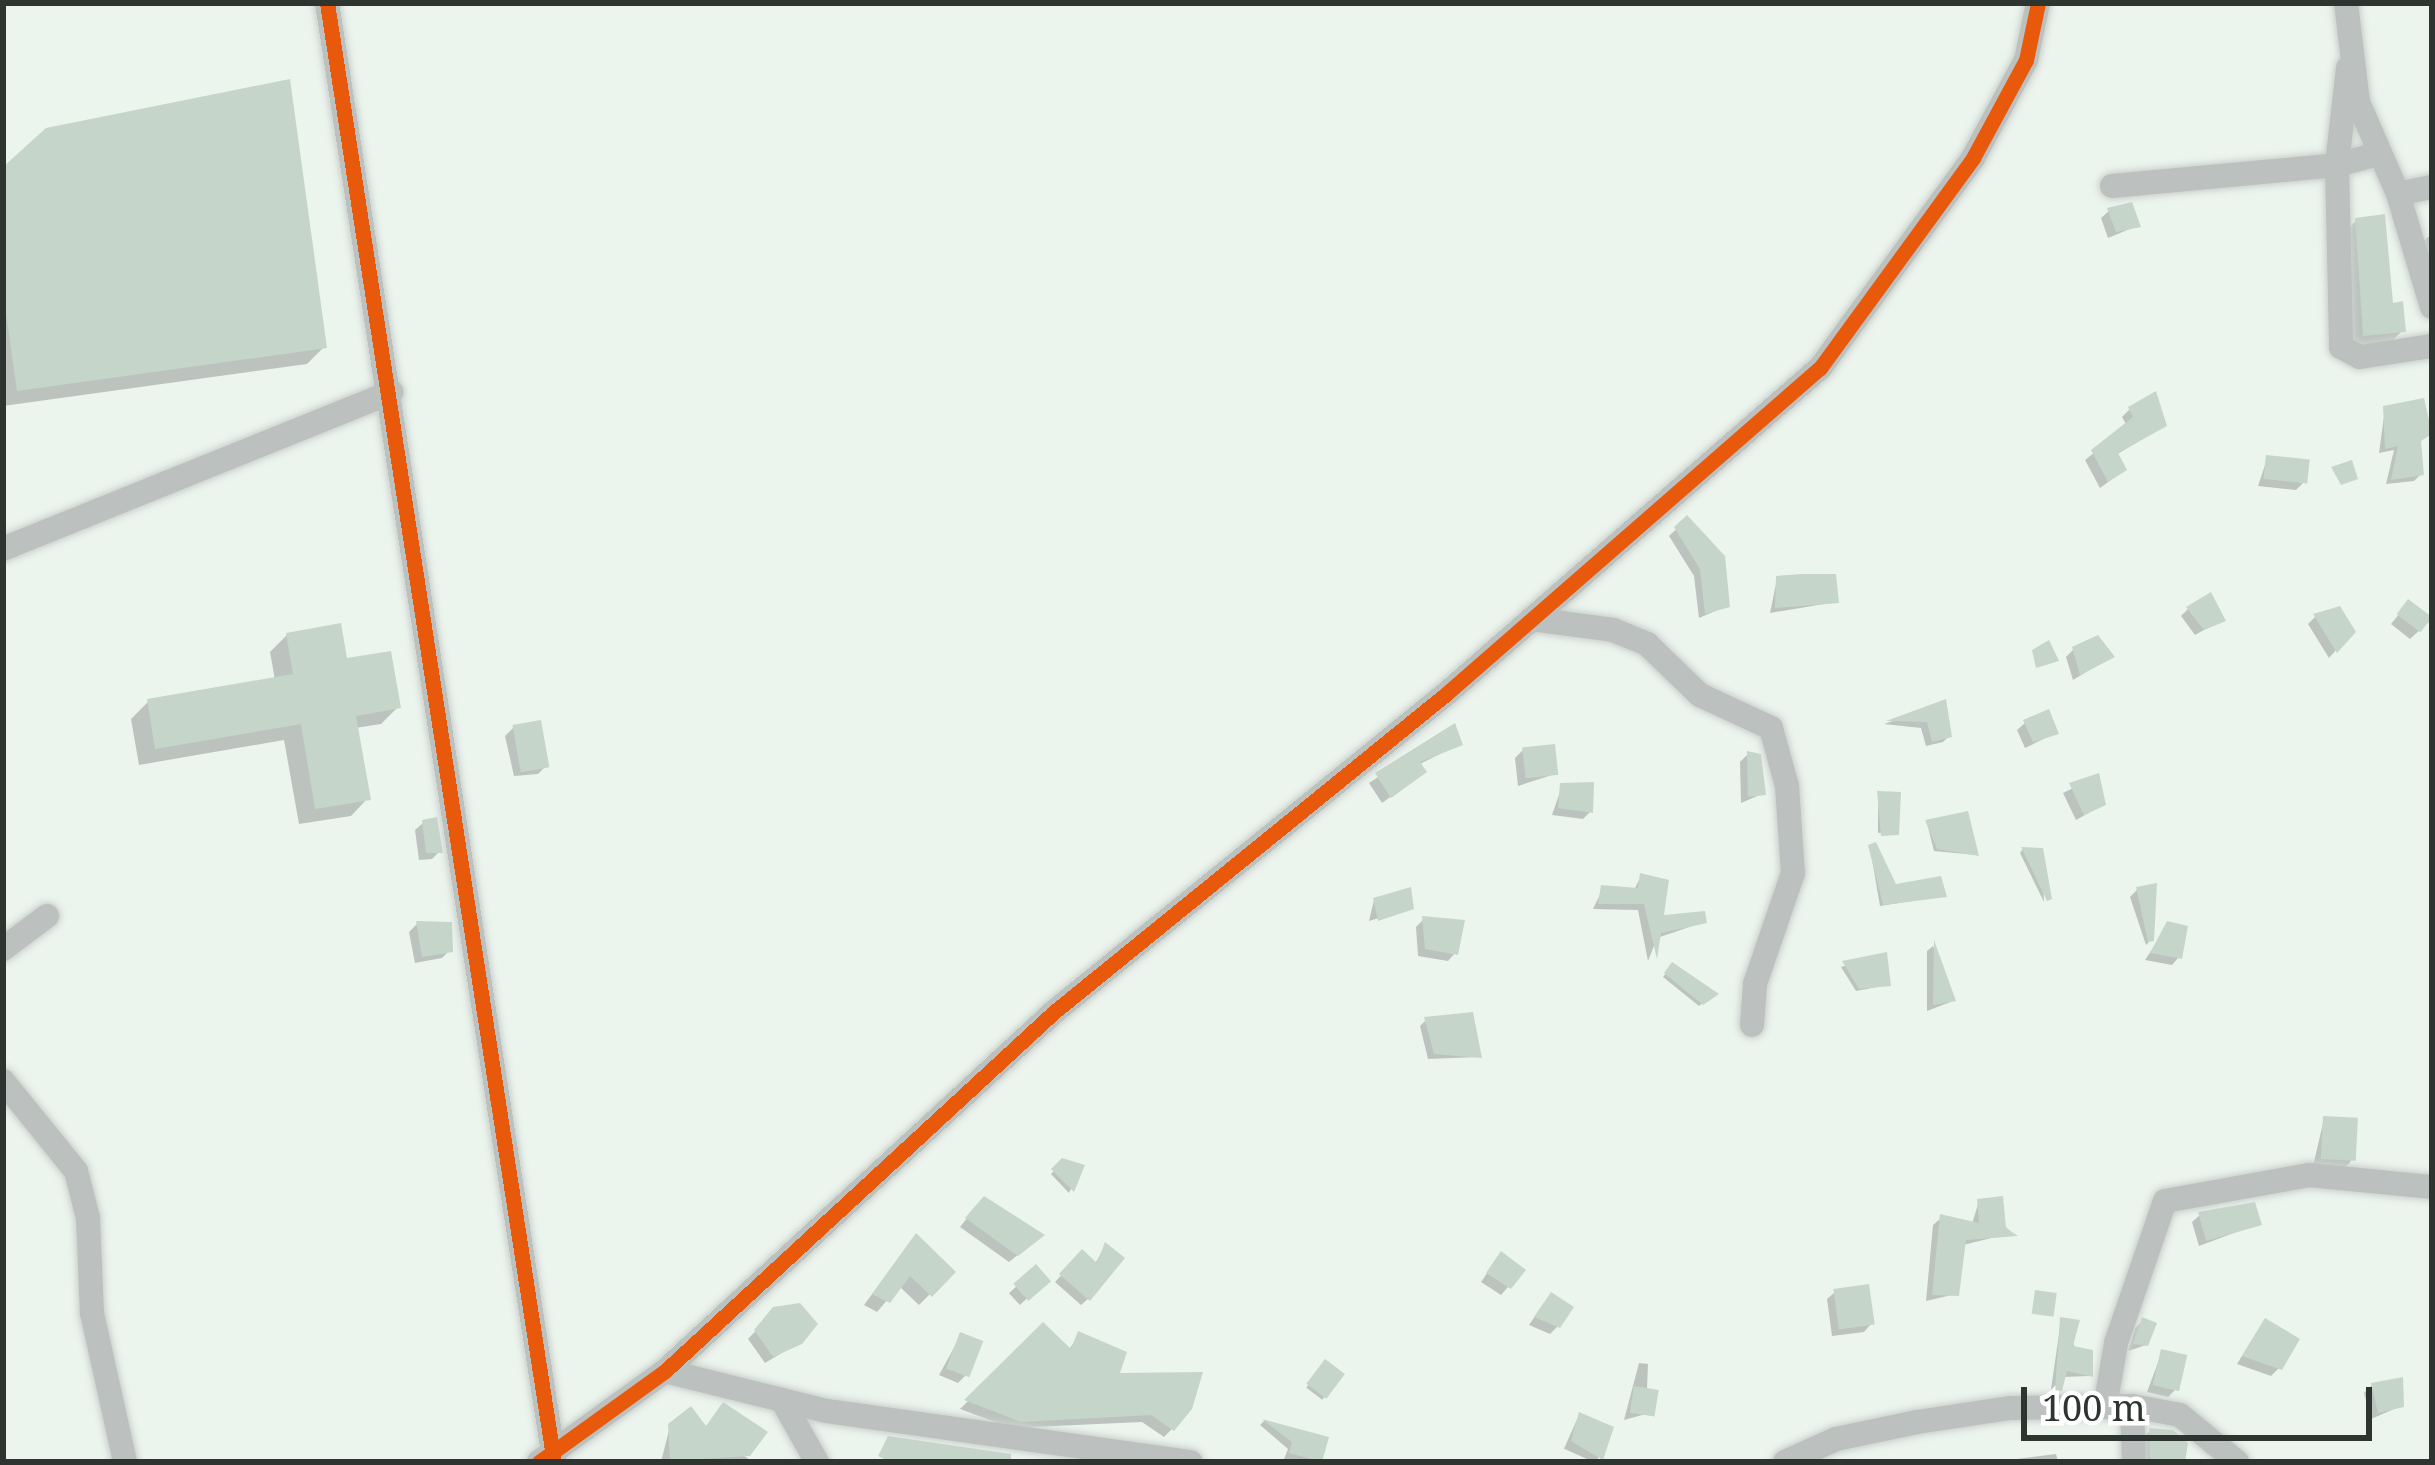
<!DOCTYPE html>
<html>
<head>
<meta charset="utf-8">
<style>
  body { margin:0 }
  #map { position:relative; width:2435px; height:1465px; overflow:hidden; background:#ecf4ee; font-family:"Noto Serif",serif }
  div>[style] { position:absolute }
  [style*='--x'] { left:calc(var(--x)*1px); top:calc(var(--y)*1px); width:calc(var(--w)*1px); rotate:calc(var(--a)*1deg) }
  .shadow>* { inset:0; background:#0003; transform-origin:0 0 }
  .building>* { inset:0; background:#c6d5c9; transform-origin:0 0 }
  .roads { filter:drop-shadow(0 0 3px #cbd1cc) drop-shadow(0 0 3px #cbd1cc) }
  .street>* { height:24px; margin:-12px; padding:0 12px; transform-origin:12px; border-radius:12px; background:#bcc0be }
  .cycleway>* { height:15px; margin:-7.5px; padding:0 7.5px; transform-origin:7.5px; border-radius:7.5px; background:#e8590c }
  span { translate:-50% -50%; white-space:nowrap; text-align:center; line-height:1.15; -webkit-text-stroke:10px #fff; paint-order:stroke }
  .frame { position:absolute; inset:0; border:6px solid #2e342f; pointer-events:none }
  .scale { position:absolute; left:2021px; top:1387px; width:351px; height:54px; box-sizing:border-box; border:6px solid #2e342f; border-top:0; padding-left:15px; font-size:36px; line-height:42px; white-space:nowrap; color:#2e342f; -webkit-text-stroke:9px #fff; paint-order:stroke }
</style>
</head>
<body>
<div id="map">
  <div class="shadow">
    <div style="clip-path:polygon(3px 171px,324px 347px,307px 364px,3px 406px)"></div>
    <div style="clip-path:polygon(2109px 211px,2137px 226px,2108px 238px,2101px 218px)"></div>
    <div style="clip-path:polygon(2356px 221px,2403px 330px,2391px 342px,2353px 345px,2345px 232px)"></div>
    <div style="clip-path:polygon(2428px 237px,2432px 237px,2432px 280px,2421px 244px)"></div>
    <div style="clip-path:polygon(2130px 409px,2164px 426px,2116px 455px,2115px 477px,2100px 488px,2085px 460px,2127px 426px,2122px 417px)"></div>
    <div style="clip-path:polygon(2385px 409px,2421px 474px,2414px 481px,2386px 484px,2394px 450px,2379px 453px)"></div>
    <div style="clip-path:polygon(2267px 459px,2304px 482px,2296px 490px,2258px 486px)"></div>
    <div style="clip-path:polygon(1687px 519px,1727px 606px,1699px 618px,1694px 576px,1669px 536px)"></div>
    <div style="clip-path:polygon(1777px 579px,1836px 602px,1770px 613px)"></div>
    <div style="clip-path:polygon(2408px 603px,2431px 620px,2410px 639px,2391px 624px)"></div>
    <div style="clip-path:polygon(2188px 609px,2222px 620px,2195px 635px,2181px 616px)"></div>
    <div style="clip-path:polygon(2315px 617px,2352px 632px,2329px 658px,2308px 624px)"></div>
    <div style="clip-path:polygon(287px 635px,345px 662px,398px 707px,381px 724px,355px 728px,367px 799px,351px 816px,299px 824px,284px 740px,139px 765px,131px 719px,148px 702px,275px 680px,270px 652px)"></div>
    <div style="clip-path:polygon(2074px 649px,2111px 657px,2073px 680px,2066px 657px)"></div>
    <div style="clip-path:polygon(1944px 703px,1949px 736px,1943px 742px,1926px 746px,1921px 728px,1884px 724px)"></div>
    <div style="clip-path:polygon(2025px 723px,2056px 733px,2025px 748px,2017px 730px)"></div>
    <div style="clip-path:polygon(513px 728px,546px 766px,538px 774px,514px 776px,505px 736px)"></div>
    <div style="clip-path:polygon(1453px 728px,1460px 744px,1418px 765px,1415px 779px,1382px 803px,1369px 783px)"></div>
    <div style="clip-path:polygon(1523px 750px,1555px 774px,1518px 786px,1515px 758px)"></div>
    <div style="clip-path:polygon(1748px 754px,1762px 794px,1741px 803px,1740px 762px)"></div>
    <div style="clip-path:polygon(2096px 777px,2103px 805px,2076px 820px,2063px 793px)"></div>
    <div style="clip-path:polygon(1562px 786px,1590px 812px,1583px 819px,1552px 815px)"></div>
    <div style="clip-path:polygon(1878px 794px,1896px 832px,1878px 833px)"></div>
    <div style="clip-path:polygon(423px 823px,439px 852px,432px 859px,419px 860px,415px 830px)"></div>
    <div style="clip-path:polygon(1927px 823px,1976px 855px,1934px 851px)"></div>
    <div style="clip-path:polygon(1870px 848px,1894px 888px,1944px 896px,1880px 906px)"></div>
    <div style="clip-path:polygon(2022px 850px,2041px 851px,2044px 902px,2020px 853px)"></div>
    <div style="clip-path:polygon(1641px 876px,1660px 918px,1704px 922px,1657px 938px,1648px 961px,1638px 910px,1593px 909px,1603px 888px,1634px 890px)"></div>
    <div style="clip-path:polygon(2137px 890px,2151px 940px,2146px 945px,2130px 897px)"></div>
    <div style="clip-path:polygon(1374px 900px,1411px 908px,1369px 921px)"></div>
    <div style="clip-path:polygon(1424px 919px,1455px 953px,1448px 961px,1418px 956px,1416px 927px)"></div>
    <div style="clip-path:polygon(417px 924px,450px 950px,442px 958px,415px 963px,409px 932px)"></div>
    <div style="clip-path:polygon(2168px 925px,2179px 957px,2172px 965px,2145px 960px)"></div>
    <div style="clip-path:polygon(1933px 946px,1953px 1001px,1927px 1011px,1927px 951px)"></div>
    <div style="clip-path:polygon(1884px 955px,1888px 985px,1856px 991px,1841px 967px)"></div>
    <div style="clip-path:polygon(1672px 966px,1714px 994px,1699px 1006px,1663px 977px)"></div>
    <div style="clip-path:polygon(1426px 1020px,1479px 1057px,1428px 1059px,1420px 1026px)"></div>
    <div style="clip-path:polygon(2324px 1119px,2351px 1161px,2344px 1169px,2313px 1166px)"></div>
    <div style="clip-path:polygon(1063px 1162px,1081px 1167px,1069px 1193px,1051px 1174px)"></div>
    <div style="clip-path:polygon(1979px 1201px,2012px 1233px,1963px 1245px,1956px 1294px,1926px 1301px,1933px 1225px,1941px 1218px,1972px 1224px)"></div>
    <div style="clip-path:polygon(976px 1207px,1034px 1242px,1009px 1262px,960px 1227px)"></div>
    <div style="clip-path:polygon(2200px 1215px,2258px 1224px,2199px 1246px,2192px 1222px)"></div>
    <div style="clip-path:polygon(1105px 1246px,1088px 1299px,1081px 1305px,1055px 1282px,1082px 1253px,1095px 1264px)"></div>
    <div style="clip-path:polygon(906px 1248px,952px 1272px,919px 1305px,899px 1286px,877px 1312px,864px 1305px)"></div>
    <div style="clip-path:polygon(1494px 1263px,1508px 1287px,1501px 1295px,1481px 1282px)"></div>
    <div style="left:1036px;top:1268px;width:16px;height:37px;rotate:47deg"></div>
    <div style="clip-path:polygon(1835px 1292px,1871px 1324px,1864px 1332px,1832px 1336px,1827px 1299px)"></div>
    <div style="clip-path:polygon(1544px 1303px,1558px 1326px,1550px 1334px,1529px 1325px)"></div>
    <div style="clip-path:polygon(776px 1309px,800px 1342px,765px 1363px,748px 1339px)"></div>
    <div style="clip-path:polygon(2061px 1320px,2090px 1376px,2063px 1377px,2050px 1396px)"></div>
    <div style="clip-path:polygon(2143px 1321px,2146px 1345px,2128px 1351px,2135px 1328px)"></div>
    <div style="clip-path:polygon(1043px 1326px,1068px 1351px,1079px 1335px,1172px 1429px,1164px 1437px,1142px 1422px,1011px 1428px,960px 1409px)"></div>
    <div style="clip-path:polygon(2258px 1330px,2279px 1368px,2271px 1376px,2237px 1364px)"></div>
    <div style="clip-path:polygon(961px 1335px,965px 1376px,958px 1383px,939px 1375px)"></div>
    <div style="clip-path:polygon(2162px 1352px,2176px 1389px,2168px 1397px,2147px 1392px)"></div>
    <div style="left:1325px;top:1363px;width:20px;height:31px;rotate:37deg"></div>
    <div style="clip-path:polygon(1639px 1363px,1648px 1364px,1646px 1414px,1624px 1420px)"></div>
    <div style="clip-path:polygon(2372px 1385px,2401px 1406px,2371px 1419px,2364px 1393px)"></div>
    <div style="left:1579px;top:1415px;width:35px;height:37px;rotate:24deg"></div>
    <div style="clip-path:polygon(1265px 1420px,1326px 1439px,1319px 1461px,1284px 1459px,1288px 1449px,1260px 1425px)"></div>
    <div style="clip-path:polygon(670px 1426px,705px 1429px,753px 1462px,661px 1462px)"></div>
    <div style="clip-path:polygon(2150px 1431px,2185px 1444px,2182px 1462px,2147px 1462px,2143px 1438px)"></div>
    <div style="clip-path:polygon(2056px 1454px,2058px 1462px,2001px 1462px,2002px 1461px)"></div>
  </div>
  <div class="building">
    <div style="clip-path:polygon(290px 79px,327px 348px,17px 391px,3px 292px,3px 167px,46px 128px)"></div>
    <div style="clip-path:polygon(2132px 202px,2141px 227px,2116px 232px,2107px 208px)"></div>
    <div style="clip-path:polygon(2385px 214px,2393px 303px,2403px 301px,2406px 332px,2363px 336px,2355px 218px)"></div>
    <div style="clip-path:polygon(2156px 391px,2167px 426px,2118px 453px,2127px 470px,2108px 482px,2091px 450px,2133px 417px,2128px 407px)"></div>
    <div style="clip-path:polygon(2424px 398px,2432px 434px,2421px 441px,2424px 475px,2391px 480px,2398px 446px,2385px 449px,2383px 406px)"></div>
    <div style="left:2266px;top:455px;width:44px;height:24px;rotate:6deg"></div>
    <div style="clip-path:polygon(2352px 460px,2358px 479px,2341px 485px,2331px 467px)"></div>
    <div style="clip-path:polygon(1687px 515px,1725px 556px,1730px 607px,1705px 614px,1700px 569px,1674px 527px)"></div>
    <div style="clip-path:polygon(1801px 574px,1836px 574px,1839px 603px,1775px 608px,1776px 576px)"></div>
    <div style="clip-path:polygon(2211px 592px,2226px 621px,2204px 630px,2186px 607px)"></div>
    <div style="left:2408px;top:599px;width:30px;height:19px;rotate:37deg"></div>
    <div style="clip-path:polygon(2340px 606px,2356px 632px,2337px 653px,2313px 614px)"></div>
    <div style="clip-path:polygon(341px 623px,347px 658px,391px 651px,401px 708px,356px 716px,371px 800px,315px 809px,301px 724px,155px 749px,147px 699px,293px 674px,286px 633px)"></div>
    <div style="clip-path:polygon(2098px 635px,2115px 657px,2080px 675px,2072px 647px)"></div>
    <div style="clip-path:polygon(2049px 640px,2059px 661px,2036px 668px,2032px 650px)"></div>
    <div style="clip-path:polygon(1946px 699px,1952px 737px,1932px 742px,1927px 722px,1886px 721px)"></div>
    <div style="clip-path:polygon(2049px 709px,2059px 734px,2033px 742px,2023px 720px)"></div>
    <div style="left:541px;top:720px;width:48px;height:29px;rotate:80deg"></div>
    <div style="clip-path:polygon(1455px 723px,1463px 745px,1420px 762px,1427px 772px,1391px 798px,1375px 773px)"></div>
    <div style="left:1555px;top:744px;width:31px;height:33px;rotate:84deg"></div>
    <div style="clip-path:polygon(1747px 751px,1761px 754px,1766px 795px,1748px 797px)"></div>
    <div style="clip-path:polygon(2099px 773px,2106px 805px,2084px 815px,2069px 783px)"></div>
    <div style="clip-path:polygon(1594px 782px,1593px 813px,1558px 808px,1560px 783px)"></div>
    <div style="clip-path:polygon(1877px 791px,1901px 792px,1899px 835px,1881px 836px)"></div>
    <div style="clip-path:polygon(1968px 811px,1979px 856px,1937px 849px,1925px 820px)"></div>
    <div style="clip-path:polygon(437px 817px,443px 853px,426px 853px,422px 820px)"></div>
    <div style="clip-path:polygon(1876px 842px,1896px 884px,1941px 876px,1947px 897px,1883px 905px,1868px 845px)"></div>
    <div style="clip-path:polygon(2021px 847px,2043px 848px,2052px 899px,2047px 901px)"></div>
    <div style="clip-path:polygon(1640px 873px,1669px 880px,1664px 915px,1705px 911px,1707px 923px,1661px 933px,1657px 959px,1644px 904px,1598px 904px,1601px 885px,1638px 888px)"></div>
    <div style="clip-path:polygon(2157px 883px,2154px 941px,2148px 942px,2136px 887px)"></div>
    <div style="clip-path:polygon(1411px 887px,1414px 909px,1378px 921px,1373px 898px)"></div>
    <div style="clip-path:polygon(1422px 916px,1465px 920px,1458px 955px,1425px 949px)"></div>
    <div style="clip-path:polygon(416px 921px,452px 922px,453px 952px,422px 957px)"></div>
    <div style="clip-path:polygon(2167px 921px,2188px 926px,2182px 959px,2150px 953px)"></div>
    <div style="clip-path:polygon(1934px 940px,1956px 1001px,1933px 1005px)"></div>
    <div style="clip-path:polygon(1887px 952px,1891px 986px,1859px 989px,1842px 961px)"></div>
    <div style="clip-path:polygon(1672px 962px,1719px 994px,1703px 1005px,1664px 973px)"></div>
    <div style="clip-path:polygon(1473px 1012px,1482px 1058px,1434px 1054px,1424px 1017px)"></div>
    <div style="left:2323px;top:1116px;width:35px;height:43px;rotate:3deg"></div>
    <div style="clip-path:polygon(1062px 1158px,1085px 1165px,1074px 1192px,1051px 1169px)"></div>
    <div style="clip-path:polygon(984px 1196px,1045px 1235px,1018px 1256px,965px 1218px)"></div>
    <div style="clip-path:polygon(2003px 1196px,2006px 1228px,2018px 1236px,1966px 1240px,1959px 1296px,1932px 1295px,1940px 1214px,1979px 1223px,1977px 1199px)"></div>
    <div style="clip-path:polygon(2255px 1202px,2262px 1225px,2206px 1241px,2198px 1212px)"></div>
    <div style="clip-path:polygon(916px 1233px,956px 1272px,932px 1297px,910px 1276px,890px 1303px,872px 1294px)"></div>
    <div style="clip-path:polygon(1105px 1242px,1125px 1258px,1090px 1301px,1059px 1274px,1082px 1249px,1097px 1263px)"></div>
    <div style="clip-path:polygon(1501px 1251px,1526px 1270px,1511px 1289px,1486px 1273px)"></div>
    <div style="left:1036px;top:1264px;width:23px;height:30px;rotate:49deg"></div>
    <div style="left:1869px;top:1284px;width:41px;height:36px;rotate:82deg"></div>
    <div style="left:2035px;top:1290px;width:22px;height:24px;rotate:8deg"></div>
    <div style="clip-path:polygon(1551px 1292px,1574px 1307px,1560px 1328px,1534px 1317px)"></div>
    <div style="clip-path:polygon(800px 1303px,818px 1324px,802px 1344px,773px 1357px,754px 1330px,773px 1307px)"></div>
    <div style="clip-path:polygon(2060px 1317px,2080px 1320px,2073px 1346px,2093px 1350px,2093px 1377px,2067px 1371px,2062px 1391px,2055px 1391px)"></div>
    <div style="clip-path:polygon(2142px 1317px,2157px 1323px,2148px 1346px,2133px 1344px)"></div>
    <div style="clip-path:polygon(2265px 1318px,2300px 1339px,2282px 1370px,2242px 1356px)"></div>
    <div style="clip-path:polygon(1043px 1322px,1071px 1349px,1078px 1331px,1127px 1352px,1120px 1373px,1203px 1372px,1192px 1409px,1174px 1431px,1151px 1415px,1021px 1422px,964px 1400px)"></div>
    <div style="left:960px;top:1332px;width:25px;height:39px;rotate:21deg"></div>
    <div style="left:2161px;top:1349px;width:27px;height:37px;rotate:13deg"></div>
    <div style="left:1325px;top:1359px;width:25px;height:31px;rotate:37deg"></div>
    <div style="clip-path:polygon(2403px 1377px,2404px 1407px,2378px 1413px,2371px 1383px)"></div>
    <div style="left:1634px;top:1386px;width:25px;height:27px;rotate:9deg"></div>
    <div style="clip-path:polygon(723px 1402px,768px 1432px,750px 1456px,670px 1461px,668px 1424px,691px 1406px,706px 1426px)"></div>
    <div style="clip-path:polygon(1579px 1412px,1614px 1427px,1603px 1460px,1571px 1441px)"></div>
    <div style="clip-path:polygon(1262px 1419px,1329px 1437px,1322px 1462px,1289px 1453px,1292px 1442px)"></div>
    <div style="clip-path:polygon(2149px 1428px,2173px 1430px,2188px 1443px,2185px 1462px,2150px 1460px)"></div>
    <div style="clip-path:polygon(888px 1436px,1011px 1454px,1011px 1462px,890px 1462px,878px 1456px)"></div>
  </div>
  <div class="roads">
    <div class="street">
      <div style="--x:327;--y:3;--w:1475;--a:81.14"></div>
      <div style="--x:2346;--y:3;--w:100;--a:83.1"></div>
      <div style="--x:2358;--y:102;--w:100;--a:66.5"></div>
      <div style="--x:2398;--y:194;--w:118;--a:73.3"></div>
      <div style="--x:2348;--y:68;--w:98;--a:96.5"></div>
      <div style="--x:2337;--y:165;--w:182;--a:88.7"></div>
      <div style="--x:2341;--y:347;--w:21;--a:28"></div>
      <div style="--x:2360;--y:357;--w:73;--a:-8.7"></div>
      <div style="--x:2112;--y:186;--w:226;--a:-5.3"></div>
      <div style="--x:2337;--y:165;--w:42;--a:-15"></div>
      <div style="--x:2398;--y:194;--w:35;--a:-12"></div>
      <div style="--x:3;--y:549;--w:419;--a:-22"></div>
      <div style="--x:1531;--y:619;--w:83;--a:7.6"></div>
      <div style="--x:1613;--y:630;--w:37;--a:22"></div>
      <div style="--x:1647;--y:644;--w:74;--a:43.9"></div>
      <div style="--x:1700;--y:695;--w:78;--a:24.9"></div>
      <div style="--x:1771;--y:728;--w:60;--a:74.6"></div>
      <div style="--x:1787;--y:786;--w:87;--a:86.1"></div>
      <div style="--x:1793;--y:873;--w:117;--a:108.9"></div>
      <div style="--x:1755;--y:984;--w:41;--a:94.2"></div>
      <div style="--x:3;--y:949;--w:55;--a:-36.9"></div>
      <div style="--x:3;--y:1081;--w:116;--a:51"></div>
      <div style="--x:76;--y:1171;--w:49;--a:75.7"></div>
      <div style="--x:88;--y:1218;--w:95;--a:87.6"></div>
      <div style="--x:92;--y:1313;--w:153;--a:77.5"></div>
      <div style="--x:665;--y:1371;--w:167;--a:13.9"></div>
      <div style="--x:827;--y:1411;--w:367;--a:8"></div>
      <div style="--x:782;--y:1400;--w:71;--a:60.6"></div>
      <div style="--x:2132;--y:1406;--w:56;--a:88"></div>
      <div style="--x:2105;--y:1407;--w:65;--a:-80.2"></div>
      <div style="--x:2116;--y:1343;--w:150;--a:-71"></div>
      <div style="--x:2165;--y:1201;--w:146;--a:-10.2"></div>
      <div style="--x:2309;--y:1175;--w:124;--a:5.6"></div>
      <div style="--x:539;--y:1462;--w:155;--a:-35.8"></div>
      <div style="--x:665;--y:1371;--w:529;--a:-42.7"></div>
      <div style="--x:1054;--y:1012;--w:505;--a:-39.05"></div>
      <div style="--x:1446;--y:694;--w:496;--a:-41.1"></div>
      <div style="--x:1820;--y:368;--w:260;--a:-53.9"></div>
      <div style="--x:1973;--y:158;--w:111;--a:-61.6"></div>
      <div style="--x:2026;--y:60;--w:58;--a:-78.1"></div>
      <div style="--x:1785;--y:1462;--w:56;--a:-24.3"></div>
      <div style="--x:1836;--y:1439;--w:83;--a:-11.9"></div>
      <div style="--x:1917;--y:1422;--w:95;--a:-8.5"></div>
      <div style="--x:2011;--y:1408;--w:121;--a:-0.9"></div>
      <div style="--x:2132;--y:1406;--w:49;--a:10.6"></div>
      <div style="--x:2180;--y:1415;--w:74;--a:39.5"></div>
    </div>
  </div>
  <div class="cycleway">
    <div style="--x:327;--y:3;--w:1477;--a:81.16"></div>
    <div style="--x:539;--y:1462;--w:155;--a:-35.8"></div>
    <div style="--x:665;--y:1371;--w:529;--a:-42.7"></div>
    <div style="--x:1054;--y:1012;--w:505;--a:-39.05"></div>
    <div style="--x:1446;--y:694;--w:496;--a:-41.1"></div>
    <div style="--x:1820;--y:368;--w:260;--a:-53.9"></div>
    <div style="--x:1973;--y:158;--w:111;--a:-61.6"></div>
    <div style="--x:2026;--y:60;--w:58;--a:-78.1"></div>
  </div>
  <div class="frame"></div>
  <div class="scale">100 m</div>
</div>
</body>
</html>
